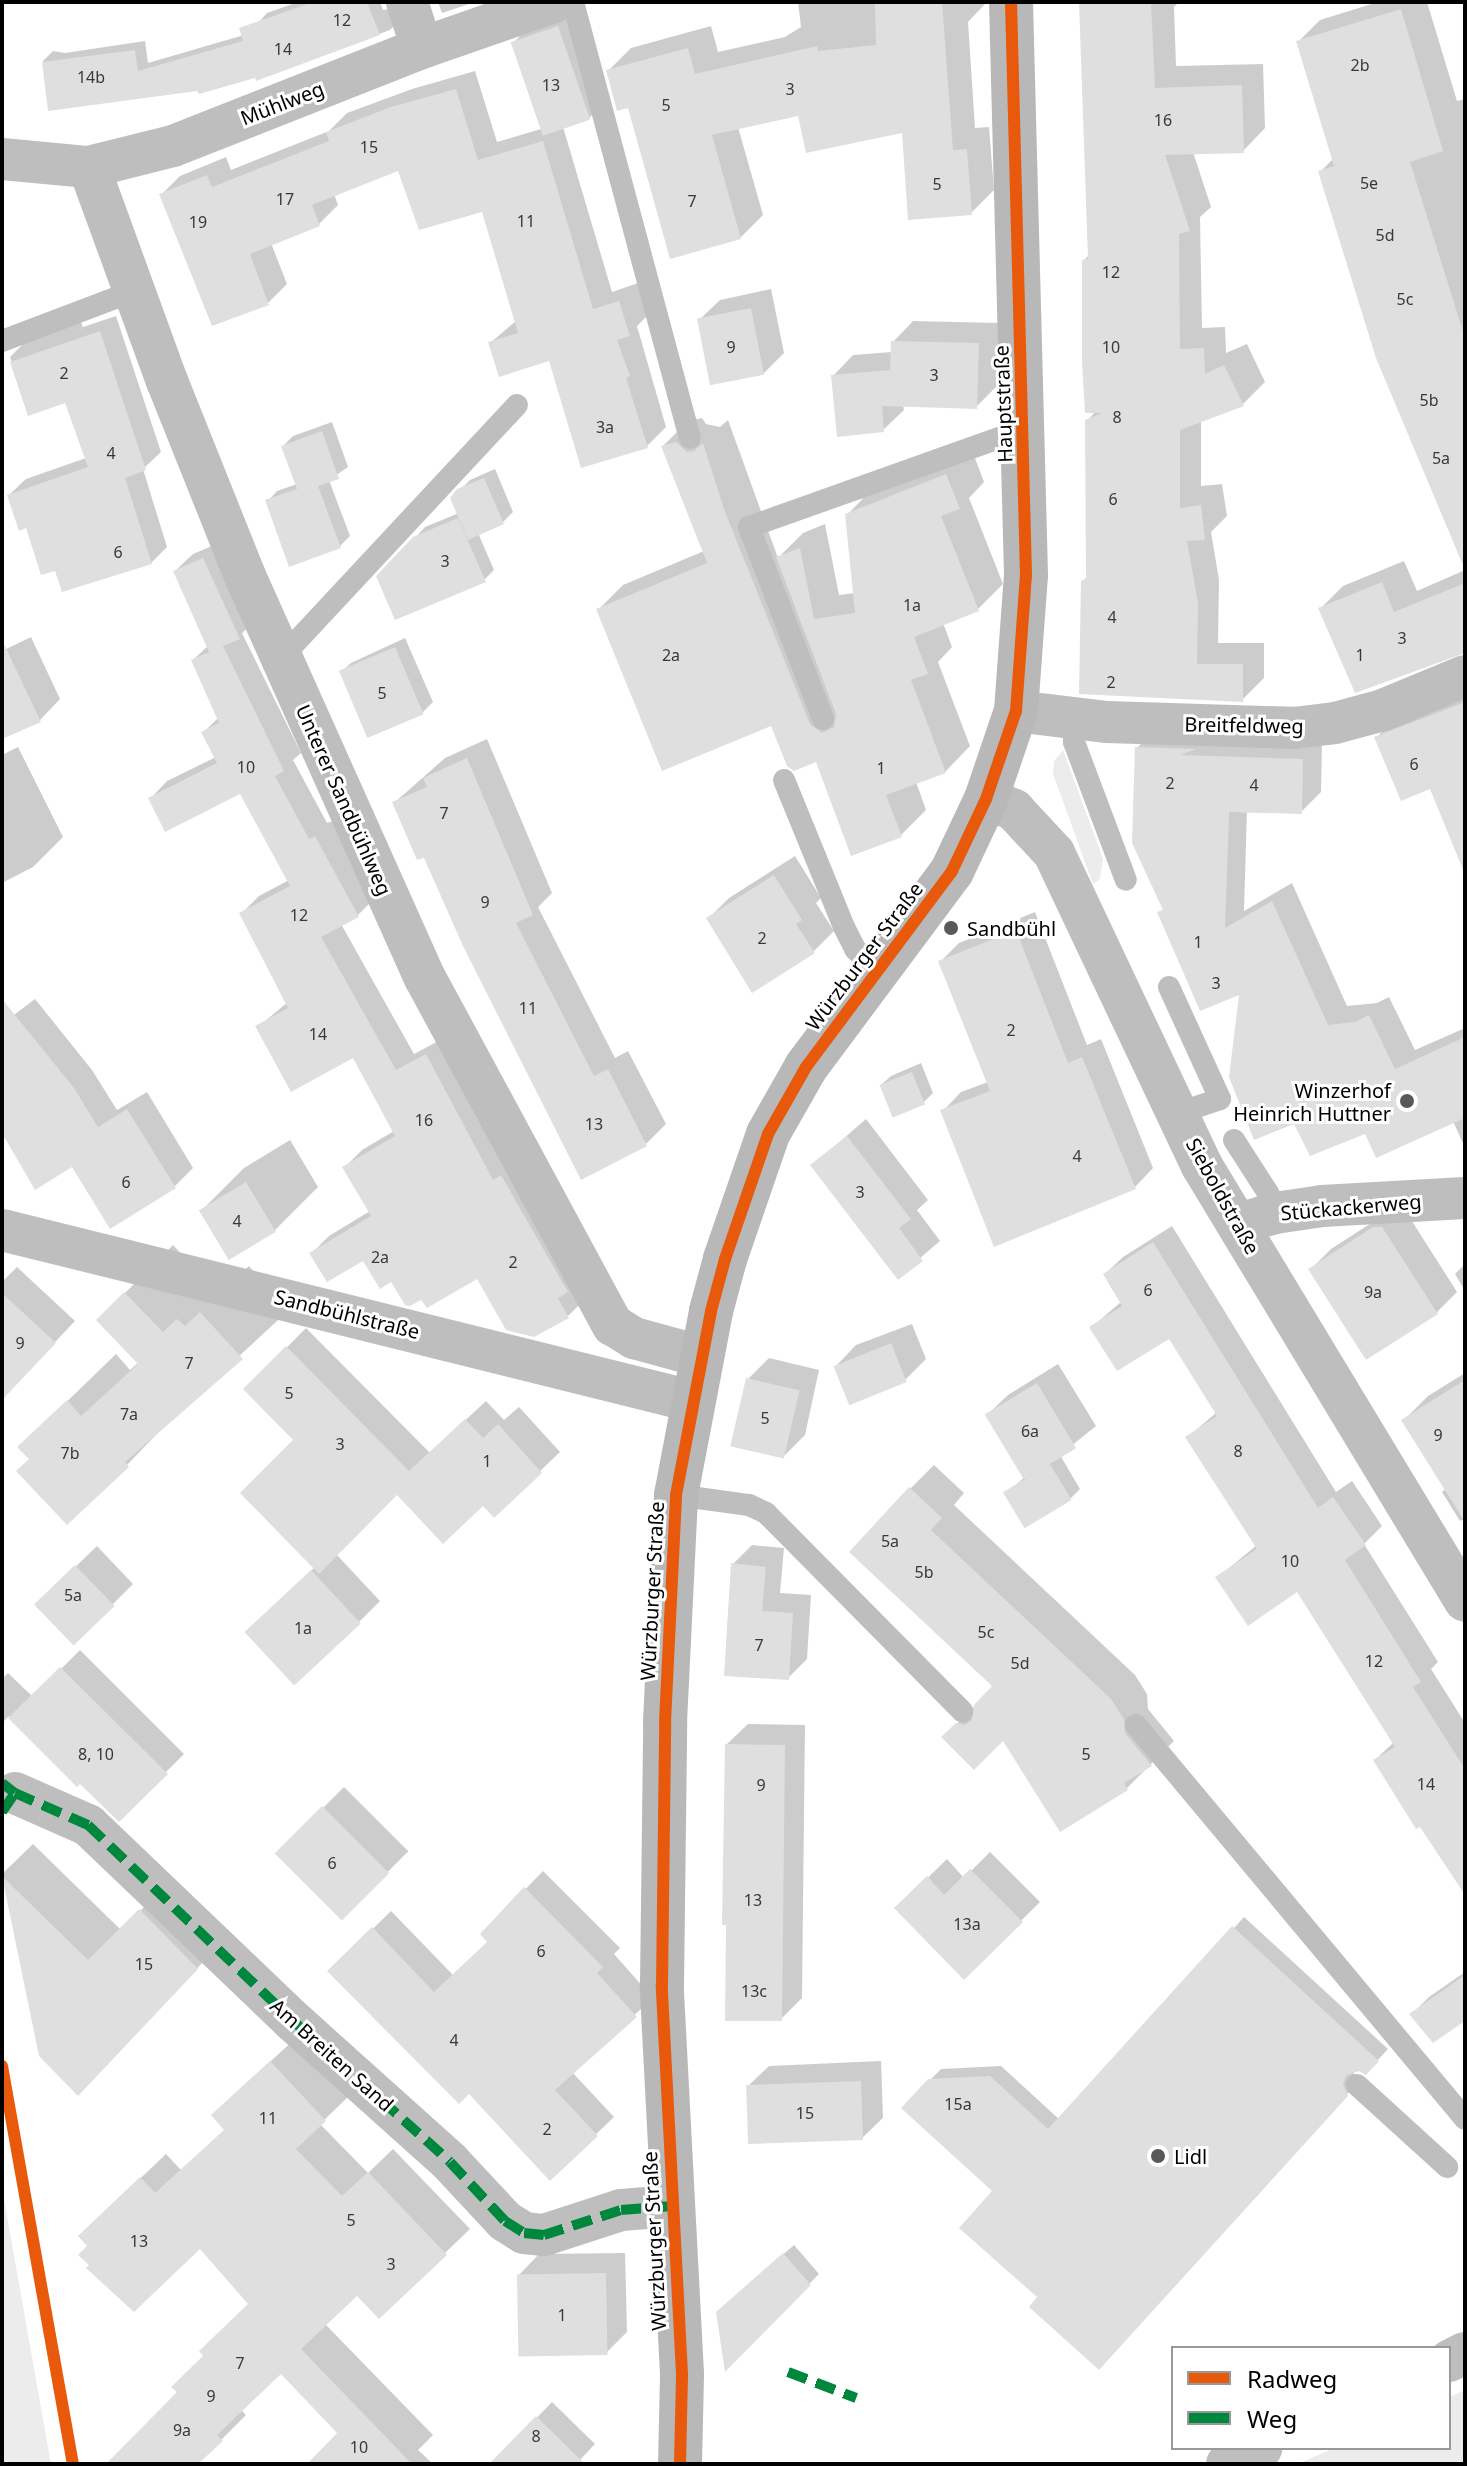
<!DOCTYPE html>
<html>
<head>
<meta charset="utf-8">
<style>
  body { margin:0 }
  #map { position:relative; width:1467px; height:2466px; overflow:hidden; background:#fff; font-family:"Noto Sans",sans-serif }
  div>[style] { position:absolute }
  [style*='--x'] { left:calc(var(--x)*1px); top:calc(var(--y)*1px); width:calc(var(--w)*1px); rotate:calc(var(--a)*1deg) }
  .green>* { inset:0; background:#ececec }
  .shadow>* { inset:0; background:#0003; transform-origin:0 0 }
  .building>* { inset:0; background:#dfdfdf; transform-origin:0 0 }
  .lane>* { height:22px; margin:-11px; padding:0 11px; transform-origin:11px; border-radius:11px; background:#bebebe }
  .street>* { height:42px; margin:-21px; padding:0 21px; transform-origin:21px; border-radius:21px; background:#bebebe }
  .secondary>* { height:44px; margin:-22px; padding:0 22px; transform-origin:22px; border-radius:22px; background:#b8b8b8 }
  .quiet>* { height:10px; margin-top:-5px; transform-origin:0; background:repeating-linear-gradient(90deg,#00873e 0 20px,transparent 0 30px) }
  .cycleway>* { height:12px; margin:-6px; padding:0 6px; transform-origin:6px; border-radius:6px; background:#e8590c }
  .dots>* { width:22px; height:22px; translate:-50% -50%; box-sizing:border-box; border:4px solid #fff; border-radius:50% }
  span { translate:-50% -50%; white-space:nowrap; text-align:center; line-height:1.15; -webkit-text-stroke:6px #fff; paint-order:stroke }
  .number-label { font-size:16px; color:#383838 }
  .number-label span { -webkit-text-stroke-width:0 }
  .street-label { font-size:20px; color:#000 }
  .poi-label { font-size:20px; color:#000 }
  .left { translate:0 -50%; text-align:left }
  .right { translate:-100% -50%; text-align:right }
  .frame { position:absolute; inset:0; border:4px solid #000; pointer-events:none }
  .legend { position:absolute; left:1171px; top:2346px; width:280px; height:104px; box-sizing:border-box; background:#fff; border:2px solid #999; margin:0; padding:10px 14px; list-style:none; font-size:24px; color:#000 }
  .legend li { display:flex; align-items:center; gap:16px; height:40px }
  .legend b { width:40px; border:2px solid #999 }
</style>
</head>
<body>
<div id="map">
  <div class="green">
    <div style="clip-path:polygon(1063px 750px,1103px 859px,1100px 879px,1093px 884px,1053px 774px,1054px 761px)"></div>
    <div style="clip-path:polygon(2px 2188px,51px 2464px,2px 2464px)"></div>
    <div style="clip-path:polygon(1465px 2390px,1465px 2464px,1298px 2464px,1334px 2448px,1449px 2448px,1449px 2397px)"></div>
  </div>
  <div class="shadow">
    <div style="clip-path:polygon(380px 2px,383px 10px,396px 8px,400px 20px,390px 30px,258px 78px,257px 75px,199px 88px,50px 109px,43px 61px,53px 51px,65px 53px,145px 41px,148px 63px,271px 27px,259px 22px,267px 13px,298px 2px)"></div>
    <div style="clip-path:polygon(438px 2px,475px 2px,442px 13px)"></div>
    <div style="clip-path:polygon(798px 2px,987px 2px,968px 22px,975px 128px,989px 127px,994px 190px,971px 213px,904px 130px,800px 114px,738px 127px,763px 215px,740px 238px,629px 105px,608px 71px,631px 48px,711px 26px,718px 52px,785px 37px,801px 27px)"></div>
    <div style="clip-path:polygon(1082px 2px,1179px 2px,1174px 7px,1176px 66px,1263px 64px,1265px 128px,1243px 151px,1193px 152px,1211px 207px,1200px 217px,1202px 328px,1225px 327px,1226px 353px,1247px 344px,1265px 382px,1243px 404px,1201px 420px,1201px 486px,1222px 484px,1227px 516px,1211px 532px,1219px 580px,1218px 643px,1264px 643px,1264px 678px,1242px 700px,1083px 581px,1088px 576px,1087px 421px,1096px 411px,1084px 260px,1089px 255px)"></div>
    <div style="clip-path:polygon(1378px 2px,1427px 2px,1457px 101px,1465px 99px,1465px 566px,1320px 172px,1334px 158px,1298px 42px,1320px 20px)"></div>
    <div style="clip-path:polygon(579px 7px,610px 98px,589px 118px,563px 127px,612px 292px,638px 283px,648px 315px,637px 326px,666px 427px,647px 446px,550px 359px,490px 343px,516px 321px,483px 209px,399px 168px,334px 194px,338px 205px,319px 224px,271px 243px,287px 284px,268px 303px,161px 195px,180px 176px,226px 157px,231px 170px,329px 131px,347px 113px,412px 89px,475px 71px,497px 142px,541px 129px,513px 43px,534px 22px)"></div>
    <div style="clip-path:polygon(771px 289px,784px 353px,763px 374px,699px 320px,720px 300px)"></div>
    <div style="clip-path:polygon(116px 316px,161px 452px,143px 469px,167px 547px,151px 563px,57px 569px,9px 495px,26px 479px,86px 458px,66px 400px,29px 413px,10px 357px,26px 341px,81px 322px,83px 327px)"></div>
    <div style="clip-path:polygon(913px 321px,999px 323px,997px 386px,976px 407px,903px 405px,904px 410px,883px 430px,833px 376px,853px 355px,892px 352px,893px 342px)"></div>
    <div style="clip-path:polygon(702px 418px,706px 424px,720px 427px,728px 420px,778px 558px,803px 533px,825px 524px,839px 595px,855px 593px,847px 515px,872px 489px,972px 450px,984px 482px,969px 498px,1003px 584px,978px 609px,943px 623px,952px 647px,938px 662px,970px 746px,945px 772px,916px 782px,926px 810px,901px 835px,852px 853px,817px 759px,772px 724px,598px 610px,623px 585px,704px 551px,663px 446px,688px 421px)"></div>
    <div style="clip-path:polygon(332px 422px,348px 467px,329px 480px,350px 536px,340px 546px,268px 501px,277px 491px,297px 484px,283px 446px,293px 436px)"></div>
    <div style="clip-path:polygon(495px 469px,513px 512px,503px 522px,478px 533px,494px 570px,484px 580px,415px 538px,425px 527px,459px 513px,452px 498px,470px 480px)"></div>
    <div style="clip-path:polygon(221px 542px,256px 620px,242px 633px,301px 753px,293px 760px,327px 823px,333px 821px,375px 898px,358px 915px,341px 924px,414px 1054px,444px 1038px,585px 1299px,568px 1316px,478px 1276px,422px 1297px,363px 1258px,312px 1253px,329px 1236px,370px 1211px,345px 1167px,362px 1150px,394px 1131px,354px 1055px,258px 1027px,288px 1002px,242px 913px,259px 896px,289px 880px,240px 792px,150px 799px,167px 781px,216px 757px,203px 733px,219px 717px,193px 660px,209px 645px,175px 571px,193px 554px)"></div>
    <div style="clip-path:polygon(1404px 561px,1417px 591px,1465px 570px,1465px 618px,1321px 608px,1343px 586px)"></div>
    <div style="clip-path:polygon(31px 637px,60px 699px,40px 720px,2px 737px,2px 651px)"></div>
    <div style="clip-path:polygon(405px 638px,433px 702px,423px 712px,370px 736px,341px 672px,351px 663px)"></div>
    <div style="clip-path:polygon(1465px 694px,1465px 828px,1431px 786px,1376px 738px,1390px 723px)"></div>
    <div style="clip-path:polygon(1156px 728px,1322px 740px,1321px 792px,1301px 812px,1247px 810px,1244px 911px,1292px 883px,1347px 1006px,1377px 1003px,1389px 997px,1415px 1050px,1465px 1028px,1465px 1148px,1453px 1121px,1366px 1132px,1241px 992px,1159px 913px,1165px 908px,1137px 748px)"></div>
    <div style="clip-path:polygon(487px 739px,552px 893px,538px 907px,615px 1058px,628px 1051px,666px 1124px,646px 1144px,425px 855px,394px 803px,445px 758px)"></div>
    <div style="clip-path:polygon(18px 747px,63px 837px,33px 867px,2px 883px,2px 755px)"></div>
    <div style="clip-path:polygon(795px 856px,821px 898px,816px 903px,834px 931px,814px 951px,708px 919px,729px 898px)"></div>
    <div style="clip-path:polygon(1035px 912px,1087px 1045px,1101px 1039px,1153px 1168px,1135px 1187px,943px 1111px,961px 1092px,988px 1082px,940px 962px,959px 943px)"></div>
    <div style="clip-path:polygon(35px 999px,92px 1070px,117px 1110px,147px 1092px,193px 1168px,175px 1186px,72px 1165px,6px 1135px,2px 1138px,2px 1024px)"></div>
    <div style="clip-path:polygon(921px 1063px,933px 1093px,923px 1103px,881px 1085px,891px 1076px)"></div>
    <div style="clip-path:polygon(866px 1119px,928px 1200px,917px 1210px,940px 1241px,898px 1277px,813px 1165px)"></div>
    <div style="clip-path:polygon(290px 1140px,318px 1187px,275px 1230px,229px 1257px,201px 1211px,244px 1168px)"></div>
    <div style="clip-path:polygon(1396px 1207px,1403px 1207px,1457px 1292px,1436px 1313px,1311px 1269px,1331px 1249px)"></div>
    <div style="clip-path:polygon(1172px 1226px,1336px 1492px,1352px 1481px,1382px 1526px,1364px 1544px,1438px 1662px,1431px 1669px,1465px 1723px,1465px 1892px,1375px 1760px,1394px 1742px,1297px 1589px,1217px 1578px,1257px 1545px,1188px 1437px,1217px 1412px,1169px 1336px,1092px 1327px,1122px 1301px,1105px 1274px,1123px 1257px)"></div>
    <div style="clip-path:polygon(173px 1245px,212px 1286px,234px 1280px,249px 1266px,289px 1310px,174px 1416px,127px 1465px,31px 1459px,20px 1447px,116px 1354px,130px 1370px,139px 1362px,98px 1320px)"></div>
    <div style="clip-path:polygon(1465px 1264px,1465px 1291px,1455px 1274px)"></div>
    <div style="clip-path:polygon(17px 1267px,75px 1321px,38px 1360px,2px 1365px,2px 1282px)"></div>
    <div style="clip-path:polygon(912px 1324px,926px 1359px,905px 1380px,836px 1366px,856px 1345px)"></div>
    <div style="clip-path:polygon(306px 1328px,430px 1453px,486px 1401px,504px 1420px,519px 1407px,560px 1452px,494px 1515px,484px 1503px,398px 1492px,336px 1554px,380px 1601px,359px 1622px,268px 1612px,315px 1567px,296px 1440px,246px 1389px)"></div>
    <div style="clip-path:polygon(769px 1358px,819px 1370px,805px 1435px,784px 1456px,748px 1379px)"></div>
    <div style="clip-path:polygon(1058px 1364px,1096px 1426px,1060px 1455px,1080px 1489px,1071px 1498px,1006px 1493px,1025px 1477px,987px 1415px,1008px 1395px)"></div>
    <div style="clip-path:polygon(1465px 1373px,1465px 1519px,1460px 1521px,1442px 1492px,1446px 1488px,1404px 1420px,1428px 1396px)"></div>
    <div style="clip-path:polygon(934px 1465px,964px 1493px,954px 1505px,1135px 1675px,1147px 1694px,1148px 1709px,1174px 1741px,1127px 1788px,1061px 1830px,1004px 1738px,944px 1737px,995px 1686px,910px 1489px)"></div>
    <div style="clip-path:polygon(752px 1545px,784px 1548px,780px 1593px,811px 1595px,807px 1659px,788px 1678px,733px 1564px)"></div>
    <div style="clip-path:polygon(97px 1546px,133px 1584px,112px 1605px,37px 1604px)"></div>
    <div style="clip-path:polygon(80px 1650px,184px 1754px,119px 1819px,80px 1781px,77px 1784px,9px 1716px,2px 1723px,2px 1679px,8px 1673px,33px 1697px)"></div>
    <div style="clip-path:polygon(748px 1724px,805px 1725px,802px 1998px,781px 2019px,727px 1744px)"></div>
    <div style="left:344px;top:1787px;width:91px;height:94px;rotate:45deg"></div>
    <div style="clip-path:polygon(33px 1844px,121px 1930px,172px 1879px,228px 1936px,78px 2093px,40px 2055px,2px 1874px)"></div>
    <div style="clip-path:polygon(990px 1852px,1040px 1902px,964px 1977px,897px 1908px,947px 1859px,964px 1878px)"></div>
    <div style="clip-path:polygon(543px 1871px,620px 1948px,614px 1954px,653px 1998px,572px 2072px,614px 2117px,550px 2178px,469px 2092px,330px 1971px,391px 1911px,453px 1975px,489px 1941px,482px 1934px)"></div>
    <div style="clip-path:polygon(1244px 1917px,1388px 2049px,1377px 2061px,1353px 2071px,1357px 2083px,1110px 2357px,1040px 2297px,995px 2191px,930px 2080px,941px 2069px,1001px 2066px,1060px 2120px)"></div>
    <div style="clip-path:polygon(1465px 1972px,1465px 2016px,1412px 2014px,1429px 1997px)"></div>
    <div style="clip-path:polygon(296px 2038px,349px 2096px,320px 2124px,368px 2173px,393px 2149px,470px 2229px,445px 2253px,357px 2293px,325px 2324px,433px 2435px,418px 2450px,433px 2464px,310px 2464px,340px 2433px,281px 2371px,241px 2410px,246px 2415px,197px 2464px,127px 2464px,206px 2356px,250px 2304px,200px 2246px,91px 2265px,89px 2246px,105px 2212px,166px 2154px,181px 2170px,226px 2129px,238px 2091px)"></div>
    <div style="clip-path:polygon(881px 2061px,883px 2118px,862px 2138px,748px 2086px,769px 2066px)"></div>
    <div style="clip-path:polygon(794px 2245px,819px 2274px,726px 2368px,728px 2302px)"></div>
    <div style="clip-path:polygon(625px 2253px,627px 2332px,606px 2353px,519px 2275px,539px 2254px)"></div>
    <div style="clip-path:polygon(552px 2402px,595px 2444px,576px 2464px,505px 2464px,500px 2456px)"></div>
  </div>
  <div class="building">
    <div style="clip-path:polygon(313px 2px,367px 2px,380px 35px,256px 81px,255px 78px,199px 94px,197px 91px,48px 111px,42px 62px,135px 50px,138px 71px,243px 41px,239px 28px)"></div>
    <div style="clip-path:polygon(875px 2px,942px 2px,953px 150px,967px 149px,972px 215px,908px 220px,902px 133px,806px 153px,798px 116px,712px 135px,741px 239px,670px 259px,628px 108px,617px 111px,606px 70px,688px 48px,695px 74px,817px 46px,818px 51px,876px 45px)"></div>
    <div style="clip-path:polygon(1079px 2px,1151px 2px,1155px 88px,1242px 85px,1244px 153px,1165px 155px,1190px 231px,1179px 234px,1180px 349px,1204px 348px,1205px 374px,1224px 365px,1244px 406px,1180px 430px,1180px 508px,1201px 505px,1205px 540px,1187px 541px,1198px 603px,1197px 664px,1243px 664px,1243px 702px,1079px 694px,1081px 580px,1086px 580px,1085px 420px,1102px 413px,1085px 413px,1082px 361px,1082px 260px,1088px 259px)"></div>
    <div style="clip-path:polygon(1401px 9px,1443px 151px,1410px 162px,1465px 338px,1465px 570px,1376px 358px,1318px 171px,1334px 166px,1296px 41px)"></div>
    <div style="left:558px;top:26px;width:99px;height:50px;rotate:71deg"></div>
    <div style="clip-path:polygon(456px 89px,478px 160px,543px 141px,593px 309px,619px 301px,630px 336px,617px 340px,630px 376px,626px 378px,648px 448px,581px 468px,549px 361px,499px 377px,488px 342px,518px 333px,482px 212px,419px 230px,398px 171px,312px 205px,320px 226px,250px 254px,269px 305px,212px 326px,159px 194px,207px 175px,212px 187px,329px 141px,326px 132px,391px 107px)"></div>
    <div style="left:751px;top:308px;width:68px;height:55px;rotate:79deg"></div>
    <div style="clip-path:polygon(100px 331px,146px 470px,125px 478px,152px 564px,62px 592px,55px 571px,41px 575px,26px 528px,19px 531px,7px 495px,88px 467px,65px 403px,28px 416px,10px 362px)"></div>
    <div style="clip-path:polygon(891px 341px,979px 343px,977px 409px,882px 406px,884px 432px,837px 437px,831px 375px,890px 370px)"></div>
    <div style="clip-path:polygon(322px 431px,339px 479px,318px 486px,341px 548px,289px 567px,265px 500px,297px 489px,281px 446px)"></div>
    <div style="clip-path:polygon(676px 442px,687px 452px,694px 451px,703px 443px,725px 512px,810px 724px,822px 733px,834px 727px,836px 714px,776px 557px,800px 548px,814px 619px,855px 613px,845px 514px,946px 474px,960px 509px,941px 516px,979px 611px,914px 637px,928px 674px,911px 680px,946px 773px,886px 795px,902px 837px,851px 856px,816px 762px,794px 771px,787px 766px,771px 726px,662px 771px,596px 609px,707px 563px,661px 446px)"></div>
    <div style="clip-path:polygon(484px 478px,504px 524px,468px 540px,450px 498px,457px 489px)"></div>
    <div style="clip-path:polygon(458px 518px,486px 582px,395px 620px,376px 576px,413px 537px)"></div>
    <div style="clip-path:polygon(203px 558px,240px 639px,223px 646px,284px 771px,275px 776px,309px 839px,315px 836px,359px 917px,321px 937px,396px 1070px,426px 1054px,493px 1180px,501px 1175px,568px 1292px,558px 1298px,569px 1318px,534px 1337px,506px 1330px,477px 1279px,427px 1308px,421px 1300px,410px 1306px,405px 1305px,391px 1282px,380px 1289px,363px 1261px,327px 1282px,309px 1253px,371px 1216px,342px 1167px,395px 1136px,353px 1058px,291px 1092px,255px 1026px,288px 1008px,239px 913px,290px 886px,240px 794px,165px 832px,148px 798px,217px 763px,201px 732px,219px 723px,191px 660px,216px 649px,209px 652px,173px 571px)"></div>
    <div style="clip-path:polygon(1382px 582px,1394px 612px,1465px 583px,1465px 653px,1355px 693px,1318px 608px)"></div>
    <div style="clip-path:polygon(2px 640px,41px 722px,2px 739px)"></div>
    <div style="left:395px;top:647px;width:73px;height:61px;rotate:67deg"></div>
    <div style="clip-path:polygon(1465px 702px,1465px 872px,1464px 872px,1430px 789px,1401px 801px,1374px 737px)"></div>
    <div style="clip-path:polygon(1135px 747px,1196px 749px,1180px 755px,1303px 759px,1302px 814px,1229px 812px,1225px 928px,1272px 901px,1328px 1025px,1355px 1022px,1369px 1015px,1395px 1069px,1465px 1037px,1465px 1118px,1376px 1158px,1365px 1134px,1310px 1156px,1294px 1124px,1254px 1140px,1229px 1077px,1239px 995px,1200px 1011px,1157px 912px,1163px 910px,1132px 843px)"></div>
    <div style="clip-path:polygon(467px 758px,533px 915px,516px 923px,594px 1076px,608px 1069px,647px 1146px,581px 1180px,463px 946px,424px 858px,417px 860px,392px 802px,427px 787px,423px 778px)"></div>
    <div style="clip-path:polygon(774px 875px,802px 920px,796px 924px,815px 953px,752px 993px,706px 918px)"></div>
    <div style="clip-path:polygon(1016px 930px,1068px 1063px,1082px 1057px,1136px 1189px,994px 1247px,940px 1110px,990px 1091px,938px 961px)"></div>
    <div style="clip-path:polygon(2px 999px,74px 1088px,98px 1127px,127px 1109px,176px 1188px,110px 1229px,72px 1167px,35px 1190px,2px 1133px)"></div>
    <div style="left:912px;top:1072px;width:35px;height:35px;rotate:68deg"></div>
    <div style="clip-path:polygon(847px 1136px,911px 1219px,899px 1228px,923px 1261px,898px 1280px,810px 1165px)"></div>
    <div style="left:246px;top:1182px;width:58px;height:55px;rotate:59deg"></div>
    <div style="clip-path:polygon(1373px 1227px,1382px 1227px,1438px 1314px,1366px 1360px,1308px 1269px)"></div>
    <div style="clip-path:polygon(1153px 1242px,1318px 1508px,1333px 1497px,1366px 1545px,1345px 1560px,1421px 1682px,1413px 1687px,1465px 1769px,1465px 1895px,1420px 1827px,1416px 1829px,1373px 1760px,1395px 1747px,1297px 1592px,1248px 1626px,1215px 1577px,1257px 1549px,1185px 1437px,1217px 1416px,1169px 1339px,1117px 1371px,1089px 1327px,1122px 1306px,1103px 1274px)"></div>
    <div style="clip-path:polygon(124px 1292px,163px 1332px,177px 1319px,185px 1326px,200px 1312px,243px 1359px,125px 1462px,129px 1467px,67px 1525px,16px 1471px,29px 1459px,17px 1447px,67px 1400px,81px 1416px,138px 1364px,96px 1320px)"></div>
    <div style="clip-path:polygon(2px 1293px,56px 1343px,2px 1400px)"></div>
    <div style="left:891px;top:1343px;width:42px;height:62px;rotate:68deg"></div>
    <div style="clip-path:polygon(286px 1346px,409px 1471px,465px 1419px,483px 1438px,498px 1424px,542px 1473px,494px 1518px,483px 1506px,443px 1544px,397px 1495px,319px 1574px,240px 1493px,293px 1440px,243px 1389px)"></div>
    <div style="left:746px;top:1378px;width:55px;height:70px;rotate:13deg"></div>
    <div style="clip-path:polygon(1465px 1380px,1465px 1522px,1401px 1420px)"></div>
    <div style="left:1037px;top:1383px;width:76px;height:61px;rotate:59deg"></div>
    <div style="left:1050px;top:1464px;width:42px;height:55px;rotate:59deg"></div>
    <div style="clip-path:polygon(909px 1487px,942px 1518px,931px 1530px,1111px 1699px,1124px 1719px,1125px 1733px,1152px 1766px,1124px 1783px,1128px 1790px,1060px 1832px,1003px 1741px,974px 1770px,941px 1737px,956px 1723px,965px 1725px,972px 1720px,974px 1705px,992px 1686px,849px 1552px)"></div>
    <div style="clip-path:polygon(731px 1563px,766px 1567px,762px 1611px,793px 1613px,789px 1680px,724px 1676px)"></div>
    <div style="left:75px;top:1565px;width:57px;height:57px;rotate:46deg"></div>
    <div style="left:311px;top:1570px;width:73px;height:91px;rotate:47deg"></div>
    <div style="clip-path:polygon(60px 1667px,168px 1774px,119px 1822px,80px 1784px,77px 1787px,8px 1718px)"></div>
    <div style="clip-path:polygon(725px 1744px,785px 1745px,782px 2021px,725px 2021px,726px 1925px,722px 1925px)"></div>
    <div style="left:322px;top:1806px;width:95px;height:67px;rotate:45deg"></div>
    <div style="clip-path:polygon(970px 1869px,1023px 1922px,964px 1980px,894px 1908px,927px 1876px,944px 1895px)"></div>
    <div style="clip-path:polygon(2px 1876px,88px 1960px,139px 1909px,198px 1969px,78px 2096px,39px 2056px)"></div>
    <div style="clip-path:polygon(524px 1887px,603px 1967px,597px 1973px,637px 2017px,555px 2090px,598px 2136px,550px 2181px,469px 2094px,459px 2104px,327px 1971px,372px 1927px,434px 1992px,487px 1942px,480px 1934px)"></div>
    <div style="clip-path:polygon(1232px 1926px,1379px 2061px,1366px 2075px,1359px 2071px,1347px 2075px,1343px 2083px,1348px 2096px,1099px 2370px,1029px 2307px,1037px 2297px,959px 2228px,992px 2191px,901px 2108px,928px 2079px,990px 2076px,1048px 2129px)"></div>
    <div style="clip-path:polygon(1465px 1975px,1465px 2021px,1433px 2043px,1409px 2014px)"></div>
    <div style="clip-path:polygon(270px 2061px,326px 2121px,296px 2149px,342px 2196px,368px 2172px,447px 2255px,379px 2319px,357px 2296px,301px 2349px,412px 2464px,307px 2464px,337px 2433px,281px 2374px,217px 2435px,223px 2441px,198px 2464px,106px 2464px,177px 2392px,171px 2387px,203px 2356px,199px 2351px,248px 2304px,200px 2249px,134px 2312px,86px 2268px,89px 2265px,78px 2255px,87px 2246px,78px 2236px,140px 2177px,155px 2193px,224px 2130px,211px 2115px)"></div>
    <div style="left:861px;top:2081px;width:59px;height:115px;rotate:88deg"></div>
    <div style="clip-path:polygon(783px 2253px,811px 2285px,725px 2372px,716px 2312px)"></div>
    <div style="left:606px;top:2273px;width:82px;height:89px;rotate:89deg"></div>
    <div style="clip-path:polygon(536px 2416px,585px 2464px,489px 2464px)"></div>
  </div>
  <div class="lane">
    <div style="--x:573;--y:2;--w:451;--a:75"></div>
    <div style="--x:2;--y:341;--w:143;--a:-20.8"></div>
    <div style="--x:281;--y:658;--w:346;--a:-47"></div>
    <div style="--x:823;--y:719;--w:206;--a:-111.1"></div>
    <div style="--x:749;--y:527;--w:292;--a:-19.6"></div>
    <div style="--x:1074;--y:719;--w:23;--a:90"></div>
    <div style="--x:1074;--y:742;--w:147;--a:69.4"></div>
    <div style="--x:784;--y:780;--w:159;--a:67.8"></div>
    <div style="--x:844;--y:927;--w:25;--a:63"></div>
    <div style="--x:855;--y:949;--w:34;--a:45"></div>
    <div style="--x:1169;--y:987;--w:123;--a:65.5"></div>
    <div style="--x:1220;--y:1099;--w:43;--a:161.1"></div>
    <div style="--x:1234;--y:1140;--w:63;--a:57.3"></div>
    <div style="--x:1268;--y:1193;--w:21;--a:71"></div>
    <div style="--x:676;--y:1495;--w:74;--a:7.8"></div>
    <div style="--x:749;--y:1505;--w:19;--a:25"></div>
    <div style="--x:766;--y:1513;--w:279;--a:45.3"></div>
    <div style="--x:1136;--y:1725;--w:513;--a:50.14"></div>
    <div style="--x:1357;--y:2085;--w:122;--a:42.3"></div>
  </div>
  <div class="street">
    <div style="--x:407;--y:2;--w:48;--a:71.9"></div>
    <div style="--x:2;--y:159;--w:87;--a:5.3"></div>
    <div style="--x:89;--y:167;--w:87;--a:-14"></div>
    <div style="--x:173;--y:146;--w:268;--a:-21.5"></div>
    <div style="--x:422;--y:48;--w:140;--a:-19.2"></div>
    <div style="--x:89;--y:167;--w:228;--a:70"></div>
    <div style="--x:167;--y:381;--w:210;--a:68.2"></div>
    <div style="--x:245;--y:576;--w:440;--a:65.9"></div>
    <div style="--x:425;--y:978;--w:395;--a:61.6"></div>
    <div style="--x:613;--y:1325;--w:25;--a:32"></div>
    <div style="--x:634;--y:1338;--w:68;--a:15.3"></div>
    <div style="--x:1016;--y:711;--w:92;--a:6.9"></div>
    <div style="--x:1107;--y:722;--w:186;--a:1.8"></div>
    <div style="--x:1293;--y:728;--w:42;--a:-6.8"></div>
    <div style="--x:1335;--y:723;--w:50;--a:-15.2"></div>
    <div style="--x:1383;--y:710;--w:89;--a:-22.5"></div>
    <div style="--x:986;--y:799;--w:30;--a:21"></div>
    <div style="--x:1014;--y:810;--w:59;--a:47.1"></div>
    <div style="--x:1054;--y:853;--w:346;--a:64.7"></div>
    <div style="--x:1202;--y:1166;--w:508;--a:58.84"></div>
    <div style="--x:1239;--y:1224;--w:38;--a:-17"></div>
    <div style="--x:1275;--y:1213;--w:48;--a:-8.5"></div>
    <div style="--x:1322;--y:1206;--w:143;--a:-3.2"></div>
    <div style="--x:2;--y:1230;--w:711;--a:13.92"></div>
    <div style="--x:15;--y:1793;--w:80;--a:23.7"></div>
    <div style="--x:88;--y:1825;--w:282;--a:43.7"></div>
    <div style="--x:292;--y:2020;--w:212;--a:41.9"></div>
    <div style="--x:450;--y:2162;--w:81;--a:47"></div>
    <div style="--x:505;--y:2221;--w:22;--a:32"></div>
    <div style="--x:524;--y:2233;--w:20;--a:6"></div>
    <div style="--x:544;--y:2235;--w:81;--a:-18"></div>
    <div style="--x:621;--y:2210;--w:51;--a:-4.5"></div>
    <div style="--x:1449;--y:2361;--w:18;--a:-27"></div>
    <div style="--x:1227;--y:2464;--w:38;--a:-25"></div>
  </div>
  <div class="secondary">
    <div style="--x:680;--y:2464;--w:90;--a:-88.7"></div>
    <div style="--x:682;--y:2374;--w:389;--a:-93"></div>
    <div style="--x:662;--y:1986;--w:264;--a:-89.3"></div>
    <div style="--x:665;--y:1722;--w:227;--a:-87.2"></div>
    <div style="--x:676;--y:1495;--w:187;--a:-79.2"></div>
    <div style="--x:711;--y:1311;--w:54;--a:-74.9"></div>
    <div style="--x:725;--y:1259;--w:132;--a:-71"></div>
    <div style="--x:768;--y:1134;--w:77;--a:-60.4"></div>
    <div style="--x:806;--y:1067;--w:244;--a:-53.3"></div>
    <div style="--x:952;--y:871;--w:80;--a:-64.7"></div>
    <div style="--x:986;--y:799;--w:93;--a:-71.2"></div>
    <div style="--x:1016;--y:711;--w:136;--a:-85.8"></div>
    <div style="--x:1026;--y:575;--w:573;--a:-91.5"></div>
  </div>
  <div class="quiet">
    <div style="--x:2;--y:1783;--w:16;--a:38"></div>
    <div style="--x:15;--y:1793;--w:80;--a:23.7"></div>
    <div style="--x:88;--y:1825;--w:282;--a:43.7"></div>
    <div style="--x:292;--y:2020;--w:212;--a:41.9"></div>
    <div style="--x:450;--y:2162;--w:81;--a:47"></div>
    <div style="--x:505;--y:2221;--w:22;--a:32"></div>
    <div style="--x:524;--y:2233;--w:20;--a:6"></div>
    <div style="--x:544;--y:2235;--w:81;--a:-18"></div>
    <div style="--x:621;--y:2210;--w:51;--a:-4.5"></div>
    <div style="--x:2;--y:1812;--w:23;--a:-56"></div>
    <div style="--x:788;--y:2372;--w:73;--a:20.9"></div>
  </div>
  <div class="cycleway">
    <div style="--x:2;--y:2066;--w:404;--a:79.9"></div>
    <div style="--x:680;--y:2464;--w:90;--a:-88.7"></div>
    <div style="--x:682;--y:2374;--w:389;--a:-93"></div>
    <div style="--x:662;--y:1986;--w:264;--a:-89.3"></div>
    <div style="--x:665;--y:1722;--w:227;--a:-87.2"></div>
    <div style="--x:676;--y:1495;--w:187;--a:-79.2"></div>
    <div style="--x:711;--y:1311;--w:54;--a:-74.9"></div>
    <div style="--x:725;--y:1259;--w:132;--a:-71"></div>
    <div style="--x:768;--y:1134;--w:77;--a:-60.4"></div>
    <div style="--x:806;--y:1067;--w:244;--a:-53.3"></div>
    <div style="--x:952;--y:871;--w:80;--a:-64.7"></div>
    <div style="--x:986;--y:799;--w:93;--a:-71.2"></div>
    <div style="--x:1016;--y:711;--w:136;--a:-85.8"></div>
    <div style="--x:1026;--y:575;--w:573;--a:-91.5"></div>
  </div>
  <div class="dots">
    <div style="left:951px;top:928px;background:#595959"></div>
    <div style="left:1407px;top:1101px;background:#595959"></div>
    <div style="left:1158px;top:2156px;background:#595959"></div>
  </div>
  <div class="number-label">
    <span style="left:342px;top:20px">12</span>
    <span style="left:283px;top:49px">14</span>
    <span style="left:1360px;top:65px">2b</span>
    <span style="left:91px;top:77px">14b</span>
    <span style="left:551px;top:85px">13</span>
    <span style="left:790px;top:89px">3</span>
    <span style="left:666px;top:105px">5</span>
    <span style="left:1163px;top:120px">16</span>
    <span style="left:369px;top:147px">15</span>
    <span style="left:1369px;top:183px">5e</span>
    <span style="left:937px;top:184px">5</span>
    <span style="left:285px;top:199px">17</span>
    <span style="left:692px;top:201px">7</span>
    <span style="left:526px;top:221px">11</span>
    <span style="left:198px;top:222px">19</span>
    <span style="left:1385px;top:235px">5d</span>
    <span style="left:1111px;top:272px">12</span>
    <span style="left:1405px;top:299px">5c</span>
    <span style="left:731px;top:347px">9</span>
    <span style="left:1111px;top:347px">10</span>
    <span style="left:64px;top:373px">2</span>
    <span style="left:934px;top:375px">3</span>
    <span style="left:1429px;top:400px">5b</span>
    <span style="left:1117px;top:417px">8</span>
    <span style="left:605px;top:427px">3a</span>
    <span style="left:111px;top:453px">4</span>
    <span style="left:1441px;top:458px">5a</span>
    <span style="left:1113px;top:499px">6</span>
    <span style="left:118px;top:552px">6</span>
    <span style="left:445px;top:561px">3</span>
    <span style="left:912px;top:605px">1a</span>
    <span style="left:1112px;top:617px">4</span>
    <span style="left:1402px;top:638px">3</span>
    <span style="left:671px;top:655px">2a</span>
    <span style="left:1360px;top:655px">1</span>
    <span style="left:1111px;top:682px">2</span>
    <span style="left:382px;top:693px">5</span>
    <span style="left:1414px;top:764px">6</span>
    <span style="left:246px;top:767px">10</span>
    <span style="left:881px;top:768px">1</span>
    <span style="left:1170px;top:783px">2</span>
    <span style="left:1254px;top:785px">4</span>
    <span style="left:444px;top:813px">7</span>
    <span style="left:485px;top:902px">9</span>
    <span style="left:299px;top:915px">12</span>
    <span style="left:762px;top:938px">2</span>
    <span style="left:1198px;top:942px">1</span>
    <span style="left:1216px;top:983px">3</span>
    <span style="left:528px;top:1008px">11</span>
    <span style="left:1011px;top:1030px">2</span>
    <span style="left:318px;top:1034px">14</span>
    <span style="left:424px;top:1120px">16</span>
    <span style="left:594px;top:1124px">13</span>
    <span style="left:1077px;top:1156px">4</span>
    <span style="left:126px;top:1182px">6</span>
    <span style="left:860px;top:1192px">3</span>
    <span style="left:237px;top:1221px">4</span>
    <span style="left:380px;top:1257px">2a</span>
    <span style="left:513px;top:1262px">2</span>
    <span style="left:1148px;top:1290px">6</span>
    <span style="left:1373px;top:1292px">9a</span>
    <span style="left:20px;top:1343px">9</span>
    <span style="left:189px;top:1363px">7</span>
    <span style="left:289px;top:1393px">5</span>
    <span style="left:129px;top:1414px">7a</span>
    <span style="left:765px;top:1418px">5</span>
    <span style="left:1030px;top:1431px">6a</span>
    <span style="left:1438px;top:1435px">9</span>
    <span style="left:340px;top:1444px">3</span>
    <span style="left:1238px;top:1451px">8</span>
    <span style="left:70px;top:1453px">7b</span>
    <span style="left:487px;top:1461px">1</span>
    <span style="left:890px;top:1541px">5a</span>
    <span style="left:1290px;top:1561px">10</span>
    <span style="left:924px;top:1572px">5b</span>
    <span style="left:73px;top:1595px">5a</span>
    <span style="left:303px;top:1628px">1a</span>
    <span style="left:986px;top:1632px">5c</span>
    <span style="left:759px;top:1645px">7</span>
    <span style="left:1374px;top:1661px">12</span>
    <span style="left:1020px;top:1663px">5d</span>
    <span style="left:96px;top:1754px">8, 10</span>
    <span style="left:1086px;top:1754px">5</span>
    <span style="left:1426px;top:1784px">14</span>
    <span style="left:761px;top:1785px">9</span>
    <span style="left:332px;top:1863px">6</span>
    <span style="left:753px;top:1900px">13</span>
    <span style="left:967px;top:1924px">13a</span>
    <span style="left:541px;top:1951px">6</span>
    <span style="left:144px;top:1964px">15</span>
    <span style="left:754px;top:1991px">13c</span>
    <span style="left:454px;top:2040px">4</span>
    <span style="left:958px;top:2104px">15a</span>
    <span style="left:805px;top:2113px">15</span>
    <span style="left:268px;top:2118px">11</span>
    <span style="left:547px;top:2129px">2</span>
    <span style="left:351px;top:2220px">5</span>
    <span style="left:139px;top:2241px">13</span>
    <span style="left:391px;top:2264px">3</span>
    <span style="left:562px;top:2315px">1</span>
    <span style="left:240px;top:2363px">7</span>
    <span style="left:211px;top:2396px">9</span>
    <span style="left:182px;top:2430px">9a</span>
    <span style="left:536px;top:2436px">8</span>
    <span style="left:359px;top:2447px">10</span>
  </div>
  <div class="street-label">
    <span style="left:282px;top:103px;rotate:-21deg">Mühlweg</span>
    <span style="left:1003px;top:404px;rotate:-92deg">Hauptstraße</span>
    <span style="left:1244px;top:725px;rotate:1deg">Breitfeldweg</span>
    <span style="left:344px;top:800px;rotate:66deg">Unterer Sandbühlweg</span>
    <span style="left:864px;top:956px;rotate:-53deg">Würzburger Straße</span>
    <span style="left:1223px;top:1196px;rotate:61deg">Sieboldstraße</span>
    <span style="left:1351px;top:1207px;rotate:-5deg">Stückackerweg</span>
    <span style="left:347px;top:1314px;rotate:14deg">Sandbühlstraße</span>
    <span style="left:652px;top:1591px;rotate:-87deg">Würzburger Straße</span>
    <span style="left:332px;top:2055px;rotate:42deg">Am Breiten Sand</span>
    <span style="left:654px;top:2241px;rotate:-93deg">Würzburger Straße</span>
  </div>
  <div class="poi-label">
    <span class="left" style="left:967px;top:928px">Sandbühl</span>
    <span class="right" style="left:1391px;top:1102px">Winzerhof<br>Heinrich Huttner</span>
    <span class="left" style="left:1174px;top:2156px">Lidl</span>
  </div>
  <div class="frame"></div>
  <ul class="legend">
  <li><b style="height:10px;background:#e8590c"></b>Radweg</li>
  <li><b style="height:10px;background:#00873e"></b>Weg</li>
  </ul>
</div>
</body>
</html>
